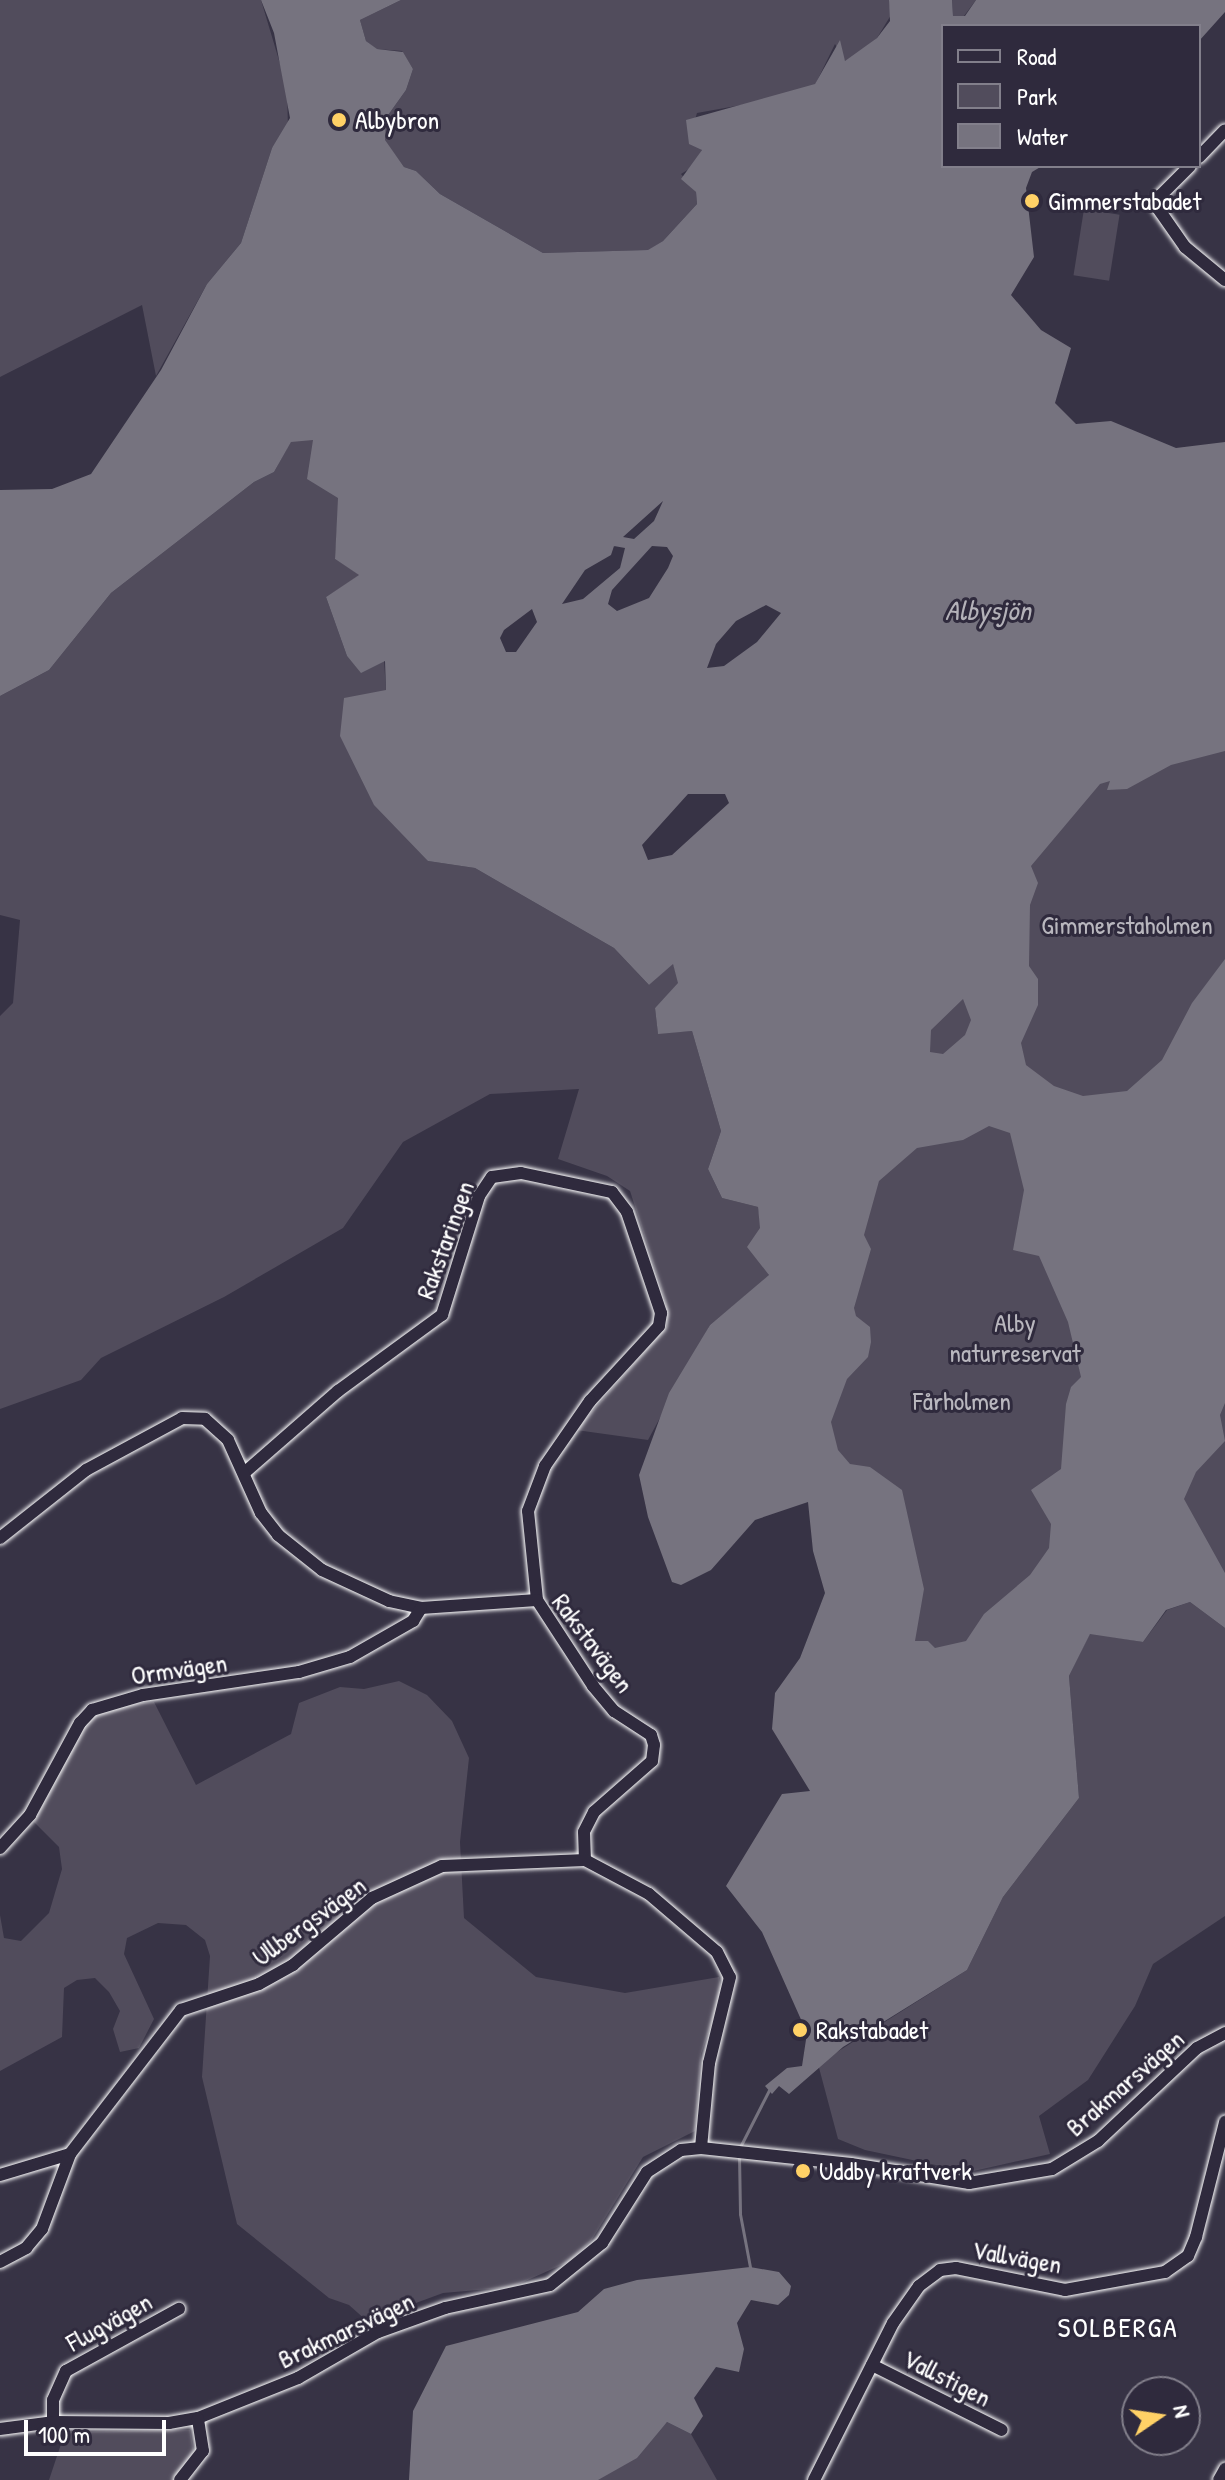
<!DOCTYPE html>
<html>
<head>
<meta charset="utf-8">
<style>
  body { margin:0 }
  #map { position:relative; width:1225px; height:2480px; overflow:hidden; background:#373345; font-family:"Patrick Hand",sans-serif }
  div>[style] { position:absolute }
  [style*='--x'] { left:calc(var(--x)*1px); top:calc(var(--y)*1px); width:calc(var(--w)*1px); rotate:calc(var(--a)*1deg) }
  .green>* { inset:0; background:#514c5c; transform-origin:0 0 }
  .water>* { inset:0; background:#76737f }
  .stream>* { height:3px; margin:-1.5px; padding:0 1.5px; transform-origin:1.5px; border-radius:1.5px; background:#76737f }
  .roads { filter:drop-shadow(0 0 2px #fff) drop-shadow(0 0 2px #fff) }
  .minor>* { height:12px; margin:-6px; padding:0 6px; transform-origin:6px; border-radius:6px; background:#2f2a3d }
  .dots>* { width:22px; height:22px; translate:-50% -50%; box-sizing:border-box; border:4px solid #2f2a3d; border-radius:50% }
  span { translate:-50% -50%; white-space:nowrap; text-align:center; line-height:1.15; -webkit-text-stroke:6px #2f2a3d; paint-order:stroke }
  .poi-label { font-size:26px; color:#fff }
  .left { translate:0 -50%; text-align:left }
  .park-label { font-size:26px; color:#b9b7be }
  .street-label { font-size:26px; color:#fff }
  .water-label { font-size:28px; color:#b4b2b9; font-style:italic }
  .neighbourhood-label { font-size:28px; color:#fff; letter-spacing:2px }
  .legend { position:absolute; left:941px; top:24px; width:260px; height:144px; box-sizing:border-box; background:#2f2a3d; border:2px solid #827f8b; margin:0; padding:10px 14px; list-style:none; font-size:24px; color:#fff }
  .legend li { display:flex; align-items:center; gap:16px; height:40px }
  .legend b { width:40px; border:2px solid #827f8b }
  .north { position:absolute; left:1121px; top:2376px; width:80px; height:80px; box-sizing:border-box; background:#2f2a3d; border:2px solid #827f8b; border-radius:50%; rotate:77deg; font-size:22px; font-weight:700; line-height:32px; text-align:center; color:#fff }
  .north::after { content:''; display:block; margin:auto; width:28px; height:36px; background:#ffd166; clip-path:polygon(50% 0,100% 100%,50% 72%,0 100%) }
  .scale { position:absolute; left:24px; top:2420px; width:142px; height:36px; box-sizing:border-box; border:4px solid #fff; border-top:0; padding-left:10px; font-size:24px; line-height:28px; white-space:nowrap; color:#fff; -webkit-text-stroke:6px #2f2a3d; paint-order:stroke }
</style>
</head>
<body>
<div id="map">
  <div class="green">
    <div style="clip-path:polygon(0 0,261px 0,287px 87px,288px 129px,272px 148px,241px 243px,207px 284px,156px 376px,142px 305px,0 377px)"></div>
    <div style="clip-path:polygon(401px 0,889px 0,891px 15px,877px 38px,851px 60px,845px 61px,835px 44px,815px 85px,769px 100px,697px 113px,691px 133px,702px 150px,694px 166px,681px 174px,696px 192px,697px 204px,663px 241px,649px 250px,543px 253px,440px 194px,416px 171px,404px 167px,384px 140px,386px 118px,406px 90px,413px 69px,402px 51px,376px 49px,366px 41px,360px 20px)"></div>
    <div style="clip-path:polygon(952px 0,976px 0,964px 16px,953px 16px)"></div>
    <div style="left:1084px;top:209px;width:36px;height:67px;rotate:9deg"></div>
    <div style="clip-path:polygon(318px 435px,339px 498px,335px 559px,360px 575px,326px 597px,347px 656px,361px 672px,384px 660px,386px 690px,428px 861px,475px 868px,614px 948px,649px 985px,673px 963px,679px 983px,655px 1008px,658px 1033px,692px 1031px,721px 1131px,708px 1169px,722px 1198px,758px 1207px,769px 1276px,710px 1325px,648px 1440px,576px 1430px,667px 1326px,666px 1303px,630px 1191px,607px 1176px,558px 1159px,579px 1089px,490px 1094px,403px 1142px,343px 1228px,224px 1297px,101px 1358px,81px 1380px,0 1409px,0 1016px,13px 1003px,20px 920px,0 915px,0 696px,49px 670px,111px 593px,254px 482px,274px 472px,291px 441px)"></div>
    <div style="clip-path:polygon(1225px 488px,1225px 1612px,1174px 1539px,912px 1803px,799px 1384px,878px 504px)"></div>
    <div style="clip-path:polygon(1190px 1602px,1225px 1628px,1225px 1916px,1153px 1964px,1135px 2006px,1088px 2080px,1039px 2116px,1050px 2154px,969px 2172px,865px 2150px,838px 2139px,818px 2064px,967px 1970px,1003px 1897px,1079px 1798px,1069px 1676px,1090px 1633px,1143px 1642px,1167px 1610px)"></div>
    <div style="clip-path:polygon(399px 1681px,427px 1695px,452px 1721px,469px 1758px,460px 1842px,464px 1918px,536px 1977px,625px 1993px,719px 1977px,722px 1993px,701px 2054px,695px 2131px,643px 2157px,591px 2241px,568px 2262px,512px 2287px,443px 2293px,367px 2321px,349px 2305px,329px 2298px,237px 2224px,202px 2077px,210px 1956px,205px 1940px,186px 1925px,158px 1923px,127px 1938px,124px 1954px,154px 2019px,139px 2048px,120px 2052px,113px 2029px,120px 2011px,109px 1992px,95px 1978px,77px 1980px,64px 1988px,62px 2037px,0 2071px,0 1915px,4px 1938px,21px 1941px,49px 1913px,62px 1869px,59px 1847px,34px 1822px,86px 1720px,107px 1706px,154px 1702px,196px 1785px,291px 1734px,299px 1703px,340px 1687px,364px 1689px)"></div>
    <div style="clip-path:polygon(667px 2422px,691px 2434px,717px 2480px,596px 2480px)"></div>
    <div style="clip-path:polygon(190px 2430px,194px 2453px,174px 2480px,49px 2480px,65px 2432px)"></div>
  </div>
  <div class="water">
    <div style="clip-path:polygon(evenodd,261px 0,401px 0,360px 20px,366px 41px,377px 49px,403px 52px,413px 69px,406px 90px,386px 118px,385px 140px,404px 167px,416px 171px,440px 194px,543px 253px,648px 250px,663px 241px,697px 204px,696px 192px,681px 179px,702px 150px,689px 144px,686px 120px,815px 84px,840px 40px,845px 61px,877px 38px,890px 21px,889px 0,952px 0,953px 16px,965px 16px,976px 0,1225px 0,1225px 12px,1199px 41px,1199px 26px,943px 26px,943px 166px,1042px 166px,1032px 172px,1026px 188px,1034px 257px,1011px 295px,1041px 330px,1071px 348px,1055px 403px,1076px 424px,1111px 421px,1176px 448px,1225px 442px,1225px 751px,1171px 765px,1127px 789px,1107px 790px,1110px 781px,1100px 784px,1031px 866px,1038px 883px,1030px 905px,1029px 966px,1038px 979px,1038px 1005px,1021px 1043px,1026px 1065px,1054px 1086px,1083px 1096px,1127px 1091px,1162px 1060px,1192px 1003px,1225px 959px,1225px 1403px,1220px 1415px,1225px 1441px,1196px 1472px,1184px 1499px,1225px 1573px,1225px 1628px,1190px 1602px,1166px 1610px,1143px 1642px,1090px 1634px,1069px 1676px,1079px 1798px,1003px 1897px,967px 1970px,843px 2047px,789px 2094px,779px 2086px,772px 2094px,765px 2086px,787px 2068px,802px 2066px,807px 2033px,762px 1932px,726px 1886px,782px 1794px,810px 1791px,772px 1729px,775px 1693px,800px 1658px,825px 1593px,813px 1551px,808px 1502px,755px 1520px,711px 1570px,681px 1585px,672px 1582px,648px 1517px,639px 1475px,669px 1393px,710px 1325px,769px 1275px,747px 1247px,760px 1228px,758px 1207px,722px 1198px,708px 1169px,721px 1131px,692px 1031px,658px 1034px,655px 1008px,678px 983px,673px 964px,649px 985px,614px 948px,475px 868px,428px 861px,374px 805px,340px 736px,344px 698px,386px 690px,385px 661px,361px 673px,347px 656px,326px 597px,359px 575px,335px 559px,338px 498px,307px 479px,313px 440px,291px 442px,274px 472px,254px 482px,111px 593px,49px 670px,0 696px,0 490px,52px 489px,91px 474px,161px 370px,207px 284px,241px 243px,272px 148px,290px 118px,274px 33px,261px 0,663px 501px,654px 521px,634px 539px,623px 537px,663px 501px,261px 0,614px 546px,625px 548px,620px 568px,583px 599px,562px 604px,585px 570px,611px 555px,614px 546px,261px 0,652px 546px,667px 547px,673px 556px,668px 568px,649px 598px,617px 611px,608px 604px,612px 590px,652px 546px,261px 0,766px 605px,781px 613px,757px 642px,724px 666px,707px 668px,716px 644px,736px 621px,766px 605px,261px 0,532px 609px,537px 622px,516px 652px,506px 652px,500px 638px,504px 630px,532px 609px,261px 0,688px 794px,725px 794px,729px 803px,672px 855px,648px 860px,642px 845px,688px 794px,261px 0,963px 999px,971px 1020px,965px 1035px,943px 1054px,930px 1052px,931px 1030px,963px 999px,261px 0,989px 1126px,1010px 1133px,1024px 1190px,1013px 1250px,1039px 1256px,1068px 1322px,1081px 1377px,1071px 1387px,1066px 1404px,1061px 1469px,1031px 1490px,1051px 1524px,1049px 1548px,1030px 1575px,984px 1614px,966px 1641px,935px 1648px,928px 1641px,915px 1641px,924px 1589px,902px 1490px,870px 1467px,850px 1464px,838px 1450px,831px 1422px,847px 1379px,868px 1357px,871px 1342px,870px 1327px,856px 1316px,854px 1308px,871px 1249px,864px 1235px,879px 1181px,917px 1148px,963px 1140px,989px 1126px)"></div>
    <div style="clip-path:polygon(750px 2267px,779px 2272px,791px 2286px,789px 2295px,778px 2305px,751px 2300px,737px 2323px,744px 2349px,739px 2372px,716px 2367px,694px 2398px,703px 2416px,691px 2434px,667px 2422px,637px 2458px,598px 2480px,409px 2480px,413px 2411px,446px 2346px,578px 2312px,604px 2289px,637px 2280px)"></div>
  </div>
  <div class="stream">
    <div style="--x:740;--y:2147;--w:64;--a:-63"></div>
    <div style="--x:739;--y:2155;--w:59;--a:89"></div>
    <div style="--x:740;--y:2214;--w:54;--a:79.3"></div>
  </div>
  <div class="roads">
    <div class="minor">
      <div style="--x:1199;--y:157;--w:37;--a:-46"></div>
      <div style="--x:1190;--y:166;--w:41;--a:135"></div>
      <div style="--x:1161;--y:195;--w:13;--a:108"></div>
      <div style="--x:1157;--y:207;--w:49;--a:55"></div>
      <div style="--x:1185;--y:247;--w:52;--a:39.5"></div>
      <div style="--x:244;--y:1473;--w:125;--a:-41.1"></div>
      <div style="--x:338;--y:1391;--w:129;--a:-36.2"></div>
      <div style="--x:442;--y:1315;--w:125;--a:-72.7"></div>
      <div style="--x:479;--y:1196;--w:23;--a:-56"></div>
      <div style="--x:492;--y:1177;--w:29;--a:-8"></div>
      <div style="--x:521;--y:1173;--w:93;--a:11.8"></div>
      <div style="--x:612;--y:1192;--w:25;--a:53"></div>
      <div style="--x:627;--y:1212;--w:107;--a:71.4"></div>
      <div style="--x:661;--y:1313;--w:13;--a:99"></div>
      <div style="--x:659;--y:1326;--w:102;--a:132.6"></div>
      <div style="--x:590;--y:1401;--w:79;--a:124.7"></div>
      <div style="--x:545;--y:1466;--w:48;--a:110.7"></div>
      <div style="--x:528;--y:1511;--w:89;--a:84.2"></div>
      <div style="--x:537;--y:1600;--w:103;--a:56.9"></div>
      <div style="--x:593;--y:1686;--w:33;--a:50"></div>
      <div style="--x:614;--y:1711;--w:44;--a:33"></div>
      <div style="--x:651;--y:1735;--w:10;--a:73"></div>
      <div style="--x:654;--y:1745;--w:16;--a:97"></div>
      <div style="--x:652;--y:1761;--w:77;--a:138.7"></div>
      <div style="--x:594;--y:1812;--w:22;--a:117"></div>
      <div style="--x:584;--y:1832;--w:28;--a:88"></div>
      <div style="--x:0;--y:1538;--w:110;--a:-38.3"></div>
      <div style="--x:86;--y:1470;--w:109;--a:-28.4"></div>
      <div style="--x:182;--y:1418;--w:23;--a:2"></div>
      <div style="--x:205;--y:1419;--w:31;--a:42"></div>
      <div style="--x:228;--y:1440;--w:80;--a:65.7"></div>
      <div style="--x:261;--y:1513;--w:28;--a:52"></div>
      <div style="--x:278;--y:1535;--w:56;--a:38.5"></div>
      <div style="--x:322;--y:1570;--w:74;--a:24.8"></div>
      <div style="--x:389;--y:1601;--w:33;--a:12"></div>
      <div style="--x:421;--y:1608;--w:116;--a:-3.9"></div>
      <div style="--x:0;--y:1848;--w:45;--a:-47.7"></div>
      <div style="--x:30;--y:1815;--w:105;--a:-61.5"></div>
      <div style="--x:80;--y:1723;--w:18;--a:-47"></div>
      <div style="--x:92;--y:1710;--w:53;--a:-16.4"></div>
      <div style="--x:143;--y:1695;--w:158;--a:-8.4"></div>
      <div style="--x:299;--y:1672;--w:53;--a:-16.4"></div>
      <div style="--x:350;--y:1657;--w:73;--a:-29.7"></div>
      <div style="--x:413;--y:1621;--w:15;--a:-58"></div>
      <div style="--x:585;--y:1860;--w:72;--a:28"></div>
      <div style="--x:649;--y:1894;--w:89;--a:40.5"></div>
      <div style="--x:717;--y:1952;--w:28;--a:63"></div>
      <div style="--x:730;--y:1977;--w:89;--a:103.7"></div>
      <div style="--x:709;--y:2063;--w:85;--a:95.4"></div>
      <div style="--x:0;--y:2175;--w:73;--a:-16.7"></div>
      <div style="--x:0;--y:2262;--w:30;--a:-28"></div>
      <div style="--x:26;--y:2248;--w:25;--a:-50"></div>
      <div style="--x:42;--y:2229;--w:80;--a:-69.5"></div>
      <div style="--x:70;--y:2154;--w:182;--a:-52.4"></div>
      <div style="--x:181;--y:2010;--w:82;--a:-18.4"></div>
      <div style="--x:259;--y:1984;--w:39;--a:-29"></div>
      <div style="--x:293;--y:1965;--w:104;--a:-40.3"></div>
      <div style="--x:372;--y:1898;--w:77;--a:-24.6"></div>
      <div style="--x:442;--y:1866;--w:143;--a:-2.4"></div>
      <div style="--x:872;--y:2365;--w:145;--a:26.6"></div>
      <div style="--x:53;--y:2422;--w:22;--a:-90"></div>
      <div style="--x:53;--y:2400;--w:32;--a:-66"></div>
      <div style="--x:66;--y:2371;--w:129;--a:-28.8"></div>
      <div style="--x:0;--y:2429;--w:53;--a:-7.5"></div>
      <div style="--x:53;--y:2422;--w:116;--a:0.5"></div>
      <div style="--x:169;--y:2423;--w:29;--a:-10"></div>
      <div style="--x:198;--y:2418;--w:108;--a:-21.8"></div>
      <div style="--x:298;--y:2378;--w:92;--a:-29.9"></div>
      <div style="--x:378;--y:2332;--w:71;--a:-19.7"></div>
      <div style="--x:445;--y:2308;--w:107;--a:-12.4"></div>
      <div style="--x:550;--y:2285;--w:67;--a:-38.9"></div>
      <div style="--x:602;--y:2243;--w:84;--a:-57.6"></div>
      <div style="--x:647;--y:2172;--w:40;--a:-32.9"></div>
      <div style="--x:681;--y:2150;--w:20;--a:-6"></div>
      <div style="--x:701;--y:2148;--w:151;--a:6.1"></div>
      <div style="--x:851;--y:2164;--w:120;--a:9.1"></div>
      <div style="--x:969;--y:2183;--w:84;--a:-9.6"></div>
      <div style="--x:1052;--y:2169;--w:54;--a:-31.3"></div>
      <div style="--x:1098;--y:2141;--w:136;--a:-43.2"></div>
      <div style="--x:1197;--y:2048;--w:32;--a:-28"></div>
      <div style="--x:180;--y:2480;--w:37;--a:-52"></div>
      <div style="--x:203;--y:2451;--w:33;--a:-99"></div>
      <div style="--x:814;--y:2480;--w:176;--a:-63.3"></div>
      <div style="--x:893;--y:2323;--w:45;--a:-54.9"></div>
      <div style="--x:919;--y:2286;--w:26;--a:-37"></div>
      <div style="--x:940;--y:2270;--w:16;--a:-7"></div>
      <div style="--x:956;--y:2268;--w:111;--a:11.4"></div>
      <div style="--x:1065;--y:2290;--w:102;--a:-10.2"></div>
      <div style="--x:1165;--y:2272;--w:28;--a:-35"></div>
      <div style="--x:1188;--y:2256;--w:21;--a:-67"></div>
      <div style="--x:1196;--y:2237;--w:119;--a:-75.8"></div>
      <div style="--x:1219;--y:2480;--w:13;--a:-61"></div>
    </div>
  </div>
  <div class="dots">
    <div style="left:339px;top:120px;background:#ffd166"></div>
    <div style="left:1032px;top:201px;background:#ffd166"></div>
    <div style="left:800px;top:2030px;background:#ffd166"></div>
    <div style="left:803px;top:2171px;background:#ffd166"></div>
  </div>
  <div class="poi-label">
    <span class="left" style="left:355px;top:120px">Albybron</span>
    <span class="left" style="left:1048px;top:201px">Gimmerstabadet</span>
    <span class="left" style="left:816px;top:2030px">Rakstabadet</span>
    <span class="left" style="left:819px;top:2171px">Uddby kraftverk</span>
  </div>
  <div class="park-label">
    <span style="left:1127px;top:925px">Gimmerstaholmen</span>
    <span style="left:1015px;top:1338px">Alby<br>naturreservat</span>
    <span style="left:962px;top:1401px">Fårholmen</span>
  </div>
  <div class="street-label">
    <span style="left:445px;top:1240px;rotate:-70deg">Rakstaringen</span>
    <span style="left:593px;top:1643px;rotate:53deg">Rakstavägen</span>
    <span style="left:179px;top:1669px;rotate:-8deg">Ormvägen</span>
    <span style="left:309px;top:1921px;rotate:-36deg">Ullbergsvägen</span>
    <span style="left:1125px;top:2083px;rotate:-41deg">Brakmarsvägen</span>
    <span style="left:1017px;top:2257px;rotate:10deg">Vallvägen</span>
    <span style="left:109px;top:2322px;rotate:-29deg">Flugvägen</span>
    <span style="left:346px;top:2330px;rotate:-25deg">Brakmarsvägen</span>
    <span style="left:947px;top:2378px;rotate:27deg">Vallstigen</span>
  </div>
  <div class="water-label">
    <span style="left:988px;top:610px">Albysjön</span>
  </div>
  <div class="neighbourhood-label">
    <span style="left:1118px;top:2327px">SOLBERGA</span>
  </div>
  <ul class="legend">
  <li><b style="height:10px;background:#2f2a3d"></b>Road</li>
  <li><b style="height:22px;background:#514c5c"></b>Park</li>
  <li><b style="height:22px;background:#76737f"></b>Water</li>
  </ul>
  <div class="north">N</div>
  <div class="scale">100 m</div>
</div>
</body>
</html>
